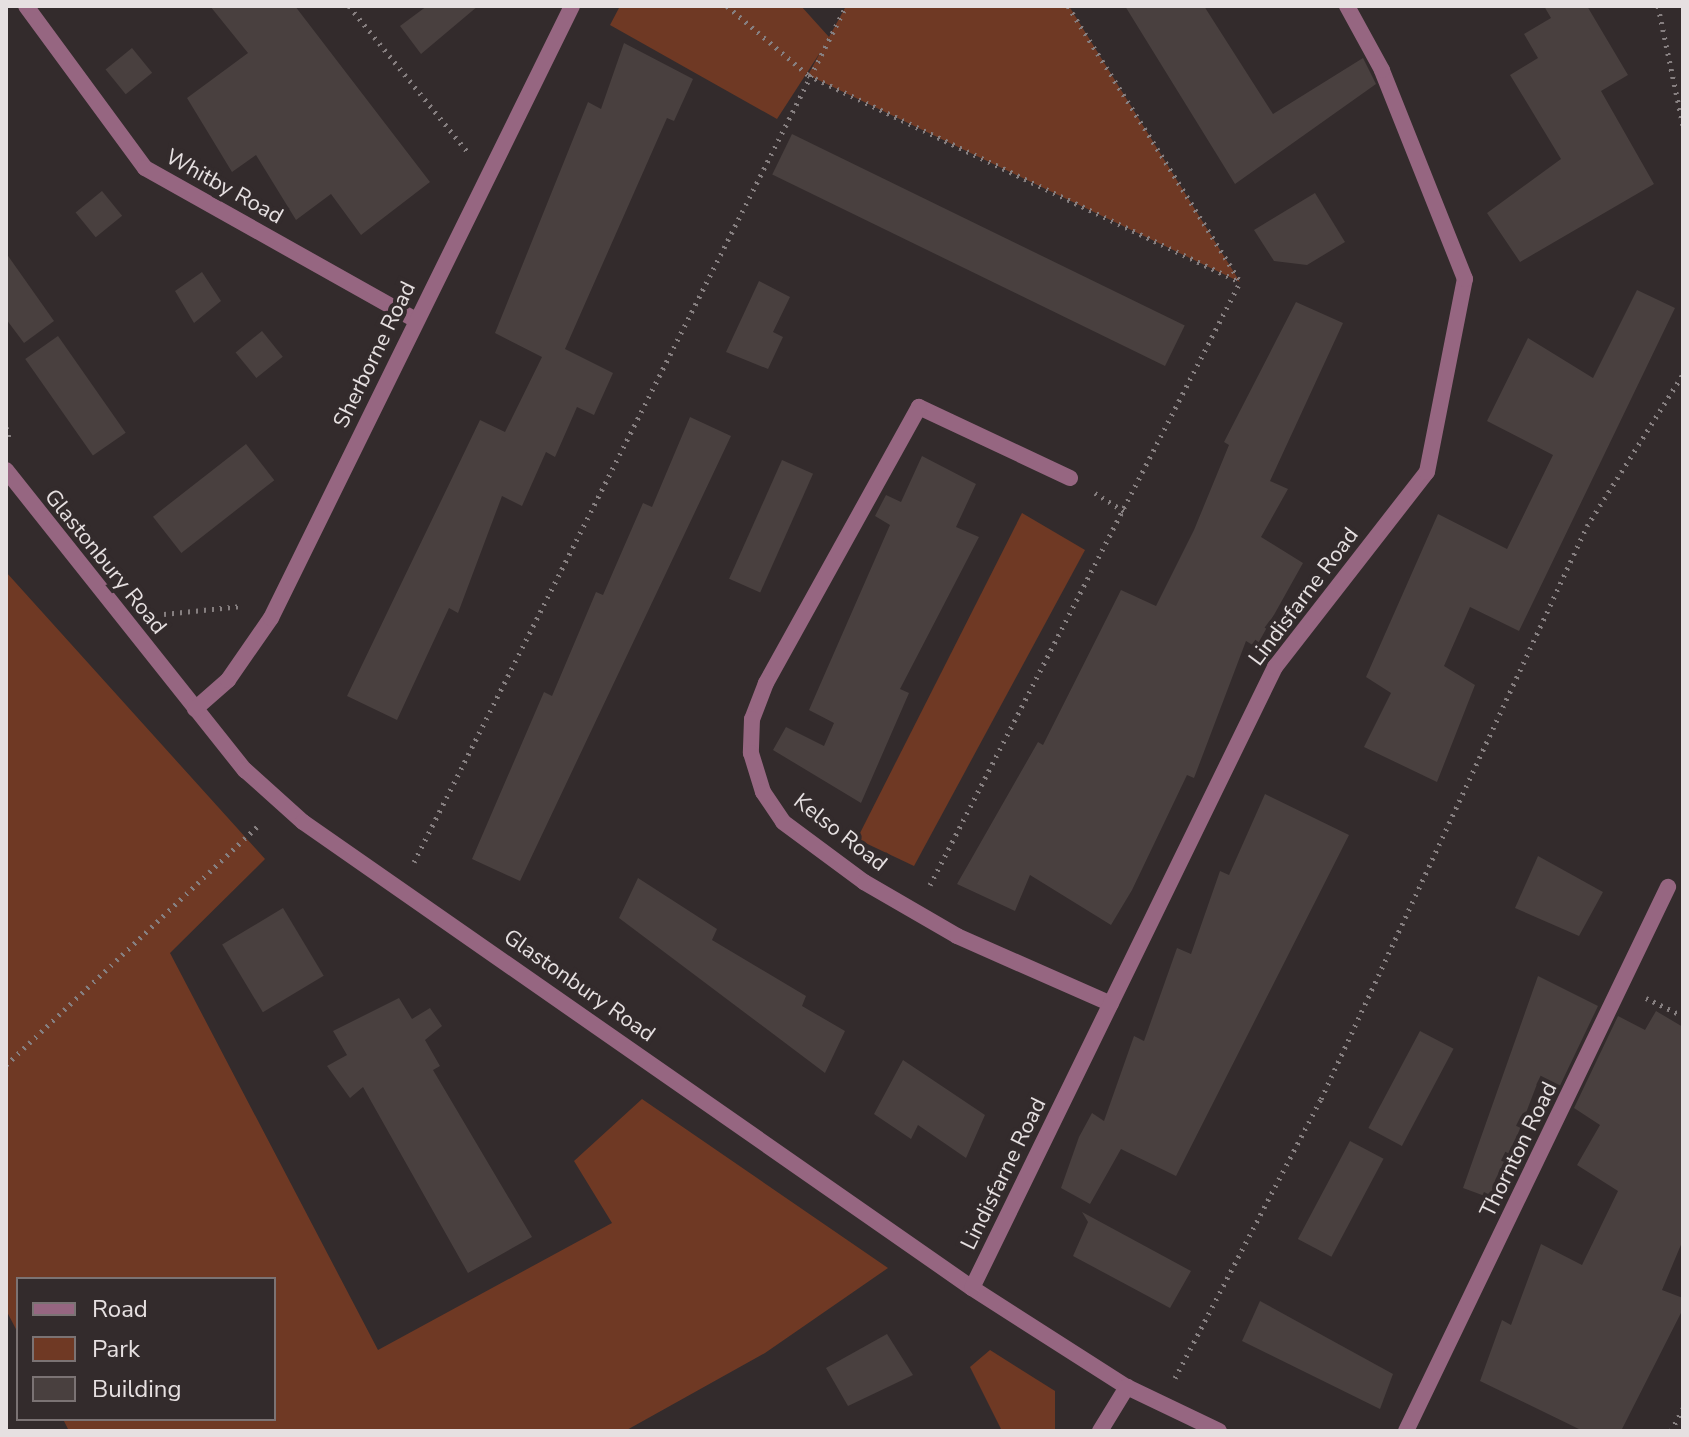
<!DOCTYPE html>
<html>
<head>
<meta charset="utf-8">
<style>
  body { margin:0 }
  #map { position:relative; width:1689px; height:1437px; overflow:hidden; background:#332b2c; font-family:"Nunito Sans",sans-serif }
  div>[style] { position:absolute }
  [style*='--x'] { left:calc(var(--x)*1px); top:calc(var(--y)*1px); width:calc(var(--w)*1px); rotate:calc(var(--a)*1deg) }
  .green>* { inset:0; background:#6f3924 }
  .building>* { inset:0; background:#49403f; transform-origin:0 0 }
  .path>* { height:5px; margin-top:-2.5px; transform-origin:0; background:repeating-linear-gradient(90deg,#867f80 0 2px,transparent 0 8px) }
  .minor>* { height:16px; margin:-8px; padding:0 8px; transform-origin:8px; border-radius:8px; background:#966681 }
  span { translate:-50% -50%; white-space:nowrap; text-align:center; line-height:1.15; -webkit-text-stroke:8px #332b2c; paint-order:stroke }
  .street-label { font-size:22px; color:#e6e0e1 }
  .frame { position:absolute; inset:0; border:8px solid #e6e0e1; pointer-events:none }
  .legend { position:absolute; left:16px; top:1277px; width:260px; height:144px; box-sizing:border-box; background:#332b2c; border:2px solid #7b7374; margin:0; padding:10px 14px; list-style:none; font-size:24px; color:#e6e0e1 }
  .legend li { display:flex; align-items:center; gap:16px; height:40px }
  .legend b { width:40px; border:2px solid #7b7374 }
</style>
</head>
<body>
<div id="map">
  <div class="green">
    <div style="clip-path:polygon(620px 6px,801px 6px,829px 37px,846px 6px,1069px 6px,1240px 282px,808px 75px,821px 51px,777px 119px,610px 25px)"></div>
    <div style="clip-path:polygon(1022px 513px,1085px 550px,914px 866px,857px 839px)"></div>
    <div style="clip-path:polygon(6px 572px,265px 859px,170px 953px,378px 1350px,612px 1223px,574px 1161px,642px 1099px,888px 1268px,765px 1353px,625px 1431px,69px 1431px,63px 1419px,274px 1419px,274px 1279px,18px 1279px,18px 1333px,6px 1310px)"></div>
    <div style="clip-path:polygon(990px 1350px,1055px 1391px,1055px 1431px,1002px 1431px,970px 1367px)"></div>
  </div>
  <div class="building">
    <div style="clip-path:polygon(210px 6px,295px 6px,430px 182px,361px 235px,331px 194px,296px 220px,256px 155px,232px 172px,187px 98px,248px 53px)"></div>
    <div style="clip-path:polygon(427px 6px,478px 6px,421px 54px,400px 26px)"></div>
    <div style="clip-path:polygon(1125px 6px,1204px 6px,1273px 114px,1363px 58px,1376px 84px,1235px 184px)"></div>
    <div style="clip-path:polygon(1544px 6px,1587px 6px,1628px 75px,1601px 91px,1654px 184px,1520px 262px,1487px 213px,1561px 159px,1510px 75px,1538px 58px,1524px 34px,1551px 18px)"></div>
    <div style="clip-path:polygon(624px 43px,693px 79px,674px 121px,667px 118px,565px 349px,613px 373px,594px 415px,577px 407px,555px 457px,546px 452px,522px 506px,502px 496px,458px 613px,449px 608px,397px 720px,347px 696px,480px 420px,505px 432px,542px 357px,495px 333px,588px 102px,601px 109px)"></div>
    <div style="left:132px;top:48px;width:32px;height:34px;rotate:51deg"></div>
    <div style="left:792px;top:134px;width:437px;height:45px;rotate:26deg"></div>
    <div style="left:102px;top:191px;width:32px;height:34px;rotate:51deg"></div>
    <div style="clip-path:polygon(1315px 193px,1345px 242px,1307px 265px,1274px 261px,1254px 230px)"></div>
    <div style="clip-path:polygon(6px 253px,54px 321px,24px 343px,6px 319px)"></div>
    <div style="clip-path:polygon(202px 272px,221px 301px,194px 323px,175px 291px)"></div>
    <div style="clip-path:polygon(759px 281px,790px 297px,773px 332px,783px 337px,768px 369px,726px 352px)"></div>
    <div style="clip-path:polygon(1637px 290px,1675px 308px,1519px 631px,1470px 607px,1444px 666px,1475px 685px,1437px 782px,1364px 747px,1391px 693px,1366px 677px,1438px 514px,1507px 549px,1553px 455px,1487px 421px,1528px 338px,1593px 378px)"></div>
    <div style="clip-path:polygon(1296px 302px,1343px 323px,1270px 481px,1288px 489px,1261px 537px,1303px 563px,1256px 647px,1246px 641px,1194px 778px,1187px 775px,1132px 890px,1111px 925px,1030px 875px,1015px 911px,957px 884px,1038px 742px,1043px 745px,1121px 590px,1156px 606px,1194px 530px,1229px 445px,1224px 442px)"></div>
    <div style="left:262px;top:331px;width:33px;height:34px;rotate:51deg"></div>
    <div style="left:58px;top:336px;width:118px;height:40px;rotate:55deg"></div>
    <div style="clip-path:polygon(690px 417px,731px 436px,520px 881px,472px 859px,544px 692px,552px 696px,596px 592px,603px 595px,643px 503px,652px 507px)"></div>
    <div style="left:246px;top:444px;width:46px;height:118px;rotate:52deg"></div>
    <div style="clip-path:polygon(922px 456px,976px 484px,956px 527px,979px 537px,900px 689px,909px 693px,861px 803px,773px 750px,786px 727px,824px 746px,834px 723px,809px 710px,890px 525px,875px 516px,886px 495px,901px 502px)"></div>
    <div style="left:782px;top:460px;width:34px;height:130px;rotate:24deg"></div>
    <div style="clip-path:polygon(1265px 794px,1349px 835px,1176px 1176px,1121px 1149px,1090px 1204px,1061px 1188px,1079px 1137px,1092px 1113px,1104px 1121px,1134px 1036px,1144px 1041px,1177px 948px,1191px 954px,1220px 871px,1229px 875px)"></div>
    <div style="clip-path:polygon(1538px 856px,1603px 892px,1579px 936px,1515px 908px)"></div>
    <div style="clip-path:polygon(638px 878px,717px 929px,712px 940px,806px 996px,802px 1006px,845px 1031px,825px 1073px,619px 918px)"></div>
    <div style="left:283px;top:908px;width:79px;height:71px;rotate:59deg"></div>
    <div style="clip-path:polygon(1538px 976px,1598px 1006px,1555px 1096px,1537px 1084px,1493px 1199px,1463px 1188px)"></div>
    <div style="clip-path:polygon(399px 998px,412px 1019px,430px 1008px,442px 1026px,425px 1040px,440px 1066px,433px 1070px,532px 1237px,468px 1273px,363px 1087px,350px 1098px,327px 1066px,347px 1055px,333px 1031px)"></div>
    <div style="clip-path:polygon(1656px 1011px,1683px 1027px,1683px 1240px,1662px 1290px,1683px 1298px,1683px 1309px,1621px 1431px,1583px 1431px,1480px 1381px,1502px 1320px,1511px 1325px,1541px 1244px,1582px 1265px,1618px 1191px,1577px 1165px,1600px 1125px,1574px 1108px,1618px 1016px,1645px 1030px)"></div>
    <div style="left:1420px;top:1031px;width:38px;height:110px;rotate:28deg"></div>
    <div style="clip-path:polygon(903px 1060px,985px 1115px,966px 1158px,918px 1125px,911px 1139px,874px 1114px)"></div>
    <div style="left:1350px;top:1141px;width:38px;height:111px;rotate:28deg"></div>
    <div style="clip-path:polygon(1082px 1212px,1191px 1271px,1170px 1308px,1073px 1256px,1088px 1222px)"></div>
    <div style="clip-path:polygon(1260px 1301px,1393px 1374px,1380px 1409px,1242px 1341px)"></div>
    <div style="clip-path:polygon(887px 1334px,913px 1375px,848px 1406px,826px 1368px)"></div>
  </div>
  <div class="path">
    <div style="--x:349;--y:6;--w:187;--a:50.9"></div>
    <div style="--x:727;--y:6;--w:106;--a:40.4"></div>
    <div style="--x:808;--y:75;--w:479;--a:25.6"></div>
    <div style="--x:1068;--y:6;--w:323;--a:58"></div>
    <div style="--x:1658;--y:6;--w:123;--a:78.2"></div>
    <div style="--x:6;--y:427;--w:15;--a:74"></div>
    <div style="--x:1095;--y:493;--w:38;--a:32"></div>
    <div style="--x:164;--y:614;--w:78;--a:-5.9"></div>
    <div style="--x:414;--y:862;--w:959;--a:-63.22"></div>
    <div style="--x:930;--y:885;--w:678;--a:-62.79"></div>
    <div style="--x:1646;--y:998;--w:41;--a:25.9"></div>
    <div style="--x:6;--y:1065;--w:352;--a:-43.5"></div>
    <div style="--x:1175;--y:1378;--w:315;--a:-62.4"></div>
    <div style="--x:1321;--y:1099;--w:632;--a:-65.1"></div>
    <div style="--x:1587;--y:526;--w:180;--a:-57.7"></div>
    <div style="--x:1671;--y:1431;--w:26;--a:-62"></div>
  </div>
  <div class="minor">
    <div style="--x:26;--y:6;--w:201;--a:53.7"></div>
    <div style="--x:145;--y:168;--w:311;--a:29.3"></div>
    <div style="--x:6;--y:470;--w:384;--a:51.5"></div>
    <div style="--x:245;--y:770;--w:78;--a:41.9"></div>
    <div style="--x:303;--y:822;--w:815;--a:34.86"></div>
    <div style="--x:972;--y:1288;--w:184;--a:32.6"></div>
    <div style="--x:1127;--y:1387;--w:102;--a:25.6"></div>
    <div style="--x:1070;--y:478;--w:167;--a:-154.8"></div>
    <div style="--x:919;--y:407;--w:316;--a:119"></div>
    <div style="--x:766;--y:683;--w:39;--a:111"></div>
    <div style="--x:752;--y:719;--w:34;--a:92"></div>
    <div style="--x:751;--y:753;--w:41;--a:72.9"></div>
    <div style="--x:763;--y:792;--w:36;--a:56"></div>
    <div style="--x:783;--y:822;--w:101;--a:36.5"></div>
    <div style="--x:864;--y:882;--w:108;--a:30.1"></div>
    <div style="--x:957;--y:936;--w:168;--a:23.8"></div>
    <div style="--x:195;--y:709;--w:44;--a:-41.3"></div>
    <div style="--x:228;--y:680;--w:75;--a:-55.3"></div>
    <div style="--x:271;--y:618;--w:682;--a:-63.81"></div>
    <div style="--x:972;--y:1288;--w:691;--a:-63.99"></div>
    <div style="--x:1275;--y:667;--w:247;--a:-52.1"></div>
    <div style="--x:1427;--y:472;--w:197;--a:-78.9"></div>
    <div style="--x:1465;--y:279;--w:225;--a:-111.7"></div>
    <div style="--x:1382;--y:70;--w:73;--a:-118.7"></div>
    <div style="--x:1100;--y:1431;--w:52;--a:-58.5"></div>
    <div style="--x:1406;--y:1431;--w:604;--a:-64.28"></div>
  </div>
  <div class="street-label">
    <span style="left:224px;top:187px;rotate:29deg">Whitby Road</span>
    <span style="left:375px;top:355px;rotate:-64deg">Sherborne Road</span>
    <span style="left:105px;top:562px;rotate:51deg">Glastonbury Road</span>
    <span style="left:1304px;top:597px;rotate:-53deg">Lindisfarne Road</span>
    <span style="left:840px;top:833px;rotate:38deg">Kelso Road</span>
    <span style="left:579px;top:986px;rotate:35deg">Glastonbury Road</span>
    <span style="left:1519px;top:1150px;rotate:-64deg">Thornton Road</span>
    <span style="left:1004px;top:1174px;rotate:-64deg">Lindisfarne Road</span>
  </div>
  <div class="frame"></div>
  <ul class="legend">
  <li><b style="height:10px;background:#966681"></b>Road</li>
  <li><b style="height:22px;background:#6f3924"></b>Park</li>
  <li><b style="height:22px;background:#49403f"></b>Building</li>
  </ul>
</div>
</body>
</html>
